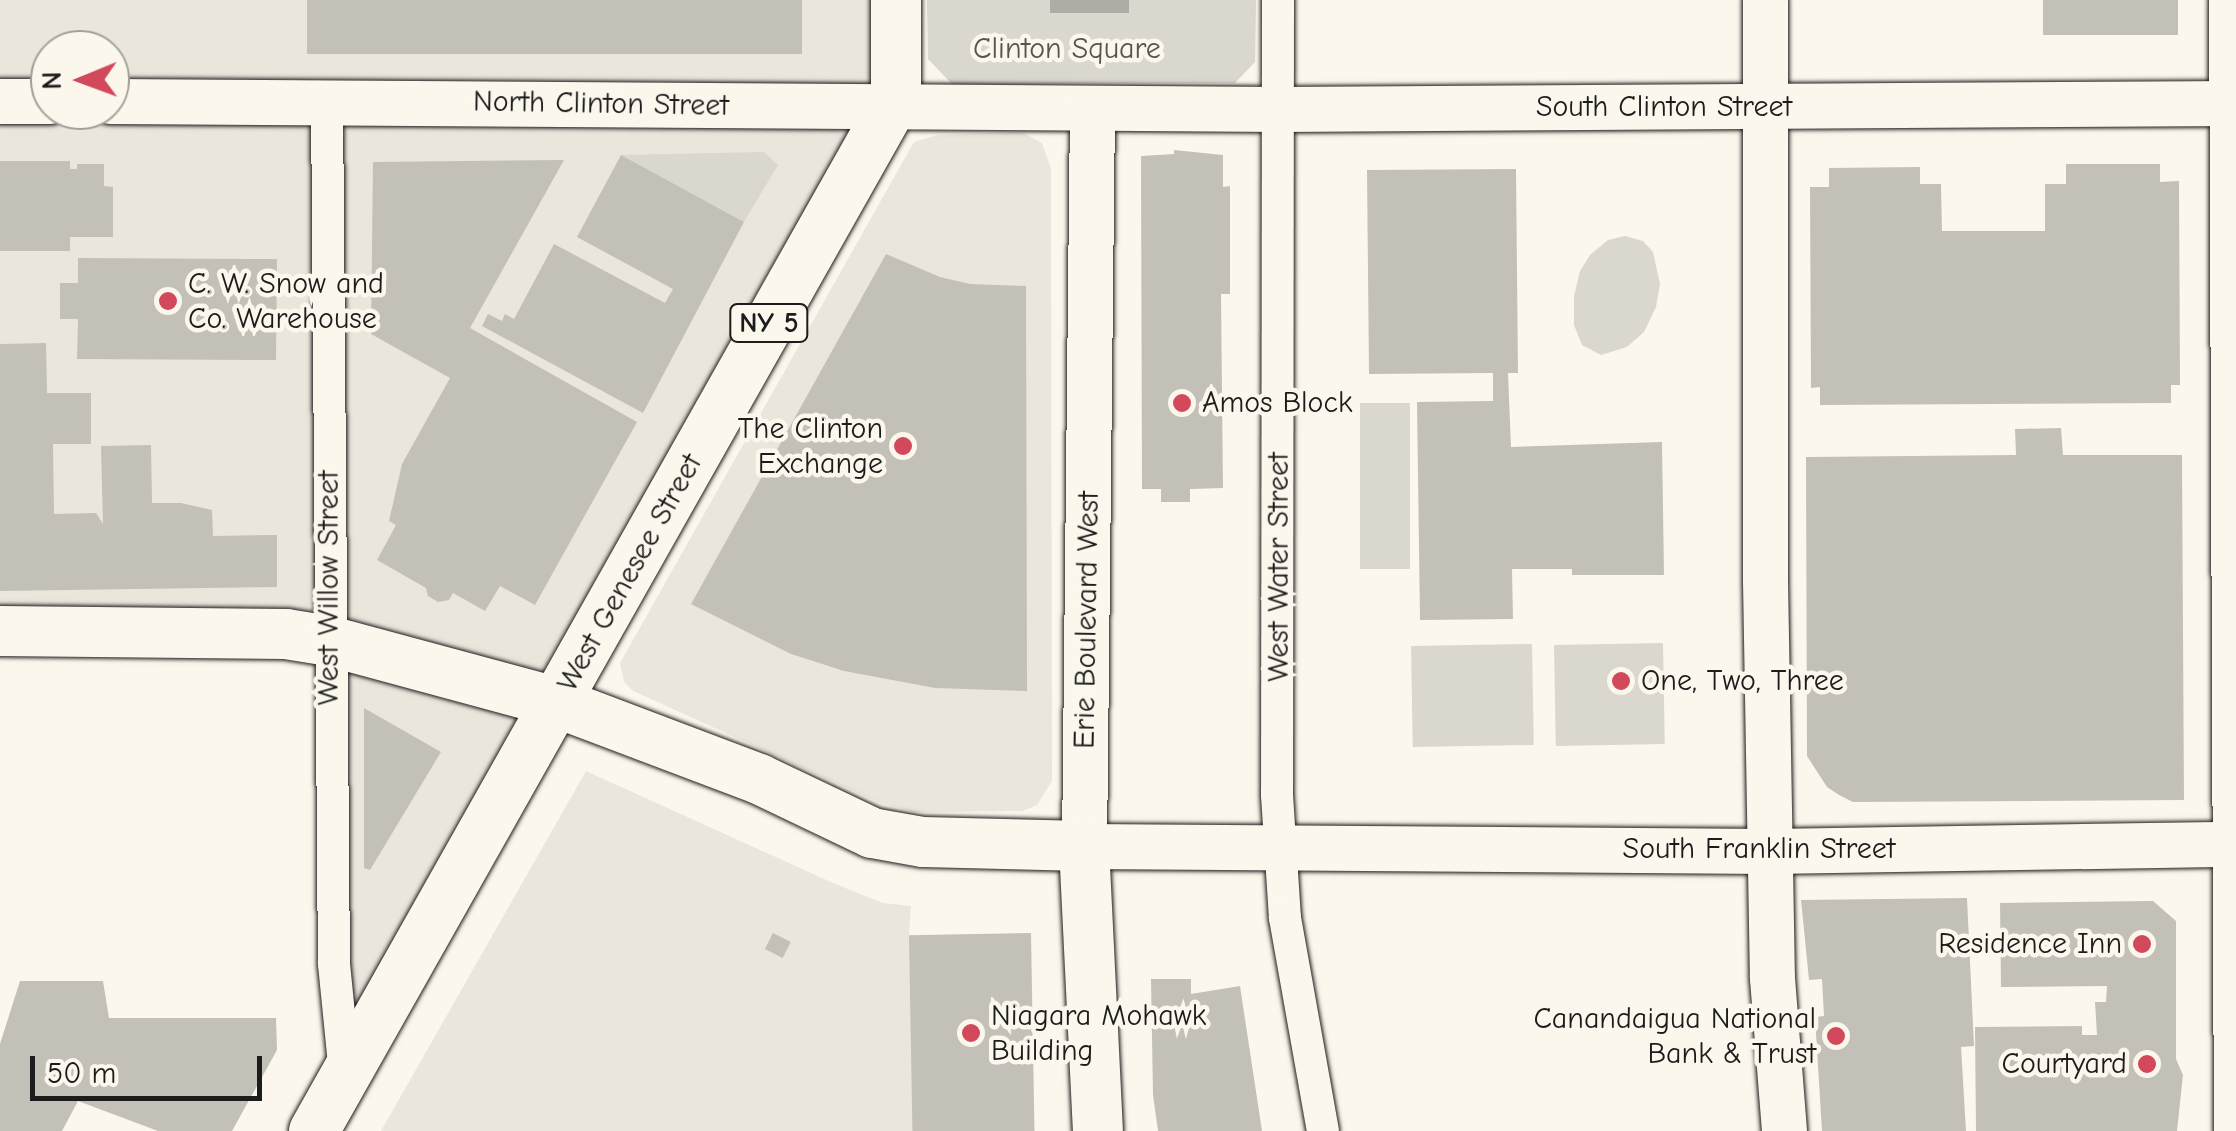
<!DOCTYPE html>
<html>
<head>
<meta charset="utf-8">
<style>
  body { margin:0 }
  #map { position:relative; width:2236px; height:1131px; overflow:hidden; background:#fbf7ec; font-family:"Comic Neue",sans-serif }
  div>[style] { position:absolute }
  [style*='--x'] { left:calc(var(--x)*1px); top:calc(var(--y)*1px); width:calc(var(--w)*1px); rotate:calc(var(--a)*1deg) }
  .built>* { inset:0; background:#eae6dc }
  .green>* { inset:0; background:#dad7ce; transform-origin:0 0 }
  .water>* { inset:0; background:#afaca5; transform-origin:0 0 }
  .building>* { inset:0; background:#c3c0b8; transform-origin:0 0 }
  .roads { filter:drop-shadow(0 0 2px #1c1c1c) drop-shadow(0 0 2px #1c1c1c) }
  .street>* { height:32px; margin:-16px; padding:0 16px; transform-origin:16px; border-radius:16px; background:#fbf7ec }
  .secondary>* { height:45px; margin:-22.5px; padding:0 22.5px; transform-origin:22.5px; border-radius:22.5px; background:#fbf7ec }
  .primary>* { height:50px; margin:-25px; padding:0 25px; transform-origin:25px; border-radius:25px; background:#fbf7ec }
  .dots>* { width:28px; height:28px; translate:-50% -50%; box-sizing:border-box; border:5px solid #fbf7ec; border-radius:50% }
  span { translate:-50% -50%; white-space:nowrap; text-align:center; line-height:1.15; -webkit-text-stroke:9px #fbf7ec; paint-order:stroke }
  .shield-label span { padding:2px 8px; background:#fbf7ec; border:2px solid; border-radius:8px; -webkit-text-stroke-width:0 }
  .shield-label { font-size:28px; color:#1c1c1c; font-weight:700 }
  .park-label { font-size:30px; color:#555451 }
  .street-label { font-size:30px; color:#1c1c1c }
  .poi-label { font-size:30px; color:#1c1c1c }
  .left { translate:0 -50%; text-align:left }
  .right { translate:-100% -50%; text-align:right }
  .north { position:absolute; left:30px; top:30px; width:100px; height:100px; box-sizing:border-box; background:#fbf7ec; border:2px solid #a29f99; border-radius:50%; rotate:269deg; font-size:28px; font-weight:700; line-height:40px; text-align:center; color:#1c1c1c }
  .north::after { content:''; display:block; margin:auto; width:35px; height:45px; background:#d1495b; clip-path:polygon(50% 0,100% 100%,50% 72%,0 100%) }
  .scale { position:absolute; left:30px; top:1056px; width:232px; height:45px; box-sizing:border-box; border:5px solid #1c1c1c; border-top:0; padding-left:12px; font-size:30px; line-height:35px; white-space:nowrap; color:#1c1c1c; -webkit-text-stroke:8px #fbf7ec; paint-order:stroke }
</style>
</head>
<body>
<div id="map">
  <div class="built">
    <div style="clip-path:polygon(evenodd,0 0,896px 0,896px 93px,345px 1076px,329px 641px,0 631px,0 0,50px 50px,110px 50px,110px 110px,50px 110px,50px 50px)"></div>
    <div style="clip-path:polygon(1021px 132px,1042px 143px,1051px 169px,1052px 781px,1037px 805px,1023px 811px,914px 812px,878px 802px,633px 691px,624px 682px,620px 663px,914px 142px,938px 135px)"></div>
    <div style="clip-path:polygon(586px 771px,833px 883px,883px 903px,911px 906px,909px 934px,1034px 1131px,381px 1131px)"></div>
  </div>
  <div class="green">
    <div style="clip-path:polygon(927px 0,1050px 0,1050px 13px,1129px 12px,1129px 0,1256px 0,1255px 62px,1235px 83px,1228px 83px,952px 84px,928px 59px)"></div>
    <div style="clip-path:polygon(764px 152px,778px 165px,744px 222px,621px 155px)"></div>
    <div style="clip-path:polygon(1625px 236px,1643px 241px,1653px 252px,1660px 284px,1656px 307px,1644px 332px,1627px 347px,1601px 355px,1582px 345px,1574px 325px,1574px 296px,1580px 271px,1590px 255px,1608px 240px)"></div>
    <div style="left:1360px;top:403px;width:50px;height:166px"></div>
    <div style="left:1663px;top:643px;width:101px;height:109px;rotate:89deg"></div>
    <div style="left:1532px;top:644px;width:101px;height:121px;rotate:89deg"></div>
  </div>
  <div class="water">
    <div style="left:1050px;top:0;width:79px;height:13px"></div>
  </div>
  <div class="building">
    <div style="left:307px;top:0;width:495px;height:54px"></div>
    <div style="left:2043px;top:0;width:135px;height:35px"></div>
    <div style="clip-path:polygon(1174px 150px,1223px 155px,1223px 187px,1230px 186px,1230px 294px,1221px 294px,1223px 488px,1190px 489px,1190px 502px,1161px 502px,1161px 489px,1142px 489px,1141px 156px,1174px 154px)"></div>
    <div style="clip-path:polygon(621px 155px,744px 222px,643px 413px,482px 326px,488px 314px,502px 321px,505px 314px,514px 319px,554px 244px,665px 303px,673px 289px,577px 237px)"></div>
    <div style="clip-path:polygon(564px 160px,470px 328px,637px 422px,535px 605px,500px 586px,485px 611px,453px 593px,449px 600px,438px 602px,428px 596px,426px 588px,377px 560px,396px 525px,389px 521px,402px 464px,450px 378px,371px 334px,373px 162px)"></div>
    <div style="clip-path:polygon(0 161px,70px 161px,70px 169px,77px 169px,77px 164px,104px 164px,104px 186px,113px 187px,113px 237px,70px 237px,70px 251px,0 251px)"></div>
    <div style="clip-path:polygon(2066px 164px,2160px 164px,2160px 182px,2179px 181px,2180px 385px,2171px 385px,2171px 403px,1820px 405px,1820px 387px,1811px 388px,1810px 187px,1829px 187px,1829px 168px,1920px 167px,1920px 184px,1941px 184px,1942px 231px,2045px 231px,2045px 184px,2066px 184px)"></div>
    <div style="clip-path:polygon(1516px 169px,1518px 373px,1508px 373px,1511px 447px,1662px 442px,1664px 575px,1572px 575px,1572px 569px,1512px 569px,1513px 619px,1420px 620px,1417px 402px,1493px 401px,1493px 373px,1369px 374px,1367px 170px)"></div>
    <div style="clip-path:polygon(886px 254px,940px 277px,970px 284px,1026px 286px,1027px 691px,935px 688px,844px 671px,791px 654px,691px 604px)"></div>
    <div style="clip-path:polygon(78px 258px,277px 259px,276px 360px,77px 359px,78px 319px,60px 319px,60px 283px,78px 283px)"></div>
    <div style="clip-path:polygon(46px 343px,47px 393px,91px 393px,91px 444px,53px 444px,54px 514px,96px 513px,103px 524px,101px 446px,151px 445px,152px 503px,181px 503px,212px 510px,213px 536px,277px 535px,277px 587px,0 591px,0 344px)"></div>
    <div style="clip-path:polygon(2061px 428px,2063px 455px,2182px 455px,2184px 800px,1853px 802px,1839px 795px,1827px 787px,1807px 756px,1806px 457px,2016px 455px,2015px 429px)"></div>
    <div style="clip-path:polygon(364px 708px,441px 752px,370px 870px,364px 868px)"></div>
    <div style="clip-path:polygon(1967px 898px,1974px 1046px,1961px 1047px,1966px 1131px,1822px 1131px,1815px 1017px,1824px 1016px,1822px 979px,1809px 980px,1801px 900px)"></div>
    <div style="clip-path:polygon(2153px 901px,2176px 921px,2176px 1059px,2183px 1075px,2177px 1131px,1976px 1131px,1975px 1027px,2082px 1026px,2082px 1035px,2097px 1035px,2095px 1002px,2106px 1002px,2107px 986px,2001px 987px,2000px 903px)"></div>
    <div style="left:773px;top:933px;width:20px;height:18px;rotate:27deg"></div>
    <div style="left:1031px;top:933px;width:198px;height:122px;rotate:89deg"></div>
    <div style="clip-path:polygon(1151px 979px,1191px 979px,1191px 994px,1240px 986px,1262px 1131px,1158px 1131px,1153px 1095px)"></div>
    <div style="clip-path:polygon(20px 981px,103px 981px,109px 1018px,276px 1018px,277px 1050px,232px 1131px,158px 1131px,78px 1101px,62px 1131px,0 1131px,0 1044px)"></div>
  </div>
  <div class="roads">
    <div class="street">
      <div style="--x:1278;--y:0;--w:795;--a:90.07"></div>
      <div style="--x:1277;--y:795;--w:123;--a:86.3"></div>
      <div style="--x:1285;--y:918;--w:216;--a:79.9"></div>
      <div style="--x:327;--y:100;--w:864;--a:89.54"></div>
      <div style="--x:334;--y:964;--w:112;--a:84.3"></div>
    </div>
    <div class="secondary">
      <div style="--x:1765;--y:0;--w:580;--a:90"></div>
      <div style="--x:1765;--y:580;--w:398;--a:89"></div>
      <div style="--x:1772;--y:978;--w:153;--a:85.5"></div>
      <div style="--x:2231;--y:0;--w:1131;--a:89.75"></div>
      <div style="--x:0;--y:101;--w:50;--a:0"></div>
      <div style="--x:110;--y:101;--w:1170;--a:0.39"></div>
      <div style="--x:1280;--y:109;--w:956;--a:-0.36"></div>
      <div style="--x:1092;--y:108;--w:738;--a:90.62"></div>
      <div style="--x:1084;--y:846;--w:686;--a:0.42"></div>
      <div style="--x:1770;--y:851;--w:465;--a:-0.9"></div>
    </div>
    <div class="primary">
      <div style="--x:0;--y:631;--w:286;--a:0.6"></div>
      <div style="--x:286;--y:634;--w:44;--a:9.2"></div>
      <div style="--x:329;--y:641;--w:237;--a:15.1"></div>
      <div style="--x:558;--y:703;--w:215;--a:20.7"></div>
      <div style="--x:759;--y:779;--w:125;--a:25.5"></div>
      <div style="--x:872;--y:833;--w:52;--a:10"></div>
      <div style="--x:923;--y:842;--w:161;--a:1.4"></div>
      <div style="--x:1084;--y:846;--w:285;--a:87.2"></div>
      <div style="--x:314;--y:1131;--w:1175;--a:-60.58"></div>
      <div style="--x:891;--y:108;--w:16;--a:-72"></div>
      <div style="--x:896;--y:93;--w:93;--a:-90"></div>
    </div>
  </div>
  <div class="dots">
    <div style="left:168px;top:301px;background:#d1495b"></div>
    <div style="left:1182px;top:403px;background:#d1495b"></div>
    <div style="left:903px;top:446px;background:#d1495b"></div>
    <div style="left:1621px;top:681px;background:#d1495b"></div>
    <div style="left:2142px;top:944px;background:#d1495b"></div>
    <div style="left:971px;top:1033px;background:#d1495b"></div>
    <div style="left:1836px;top:1036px;background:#d1495b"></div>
    <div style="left:2147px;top:1064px;background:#d1495b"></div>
  </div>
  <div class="shield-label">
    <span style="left:769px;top:323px">NY 5</span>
  </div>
  <div class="park-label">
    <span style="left:1067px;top:49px">Clinton Square</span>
  </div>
  <div class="street-label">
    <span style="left:601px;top:104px;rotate:1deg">North Clinton Street</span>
    <span style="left:1664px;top:107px">South Clinton Street</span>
    <span style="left:1279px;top:567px;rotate:-90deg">West Water Street</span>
    <span style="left:630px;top:573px;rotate:-61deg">West Genesee Street</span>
    <span style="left:329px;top:588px;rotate:-90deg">West Willow Street</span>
    <span style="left:1087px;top:620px;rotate:-89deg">Erie Boulevard West</span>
    <span style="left:1759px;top:849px">South Franklin Street</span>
  </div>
  <div class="poi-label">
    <span class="left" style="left:188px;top:301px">C. W. Snow and<br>Co. Warehouse</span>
    <span class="left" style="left:1202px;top:403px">Amos Block</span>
    <span class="right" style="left:883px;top:446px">The Clinton<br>Exchange</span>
    <span class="left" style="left:1641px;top:681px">One, Two, Three</span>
    <span class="right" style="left:2122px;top:944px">Residence Inn</span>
    <span class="left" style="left:991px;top:1033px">Niagara Mohawk<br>Building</span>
    <span class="right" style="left:1816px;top:1036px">Canandaigua National<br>Bank &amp; Trust</span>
    <span class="right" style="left:2127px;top:1064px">Courtyard</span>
  </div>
  <div class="north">N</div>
  <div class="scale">50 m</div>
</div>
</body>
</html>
